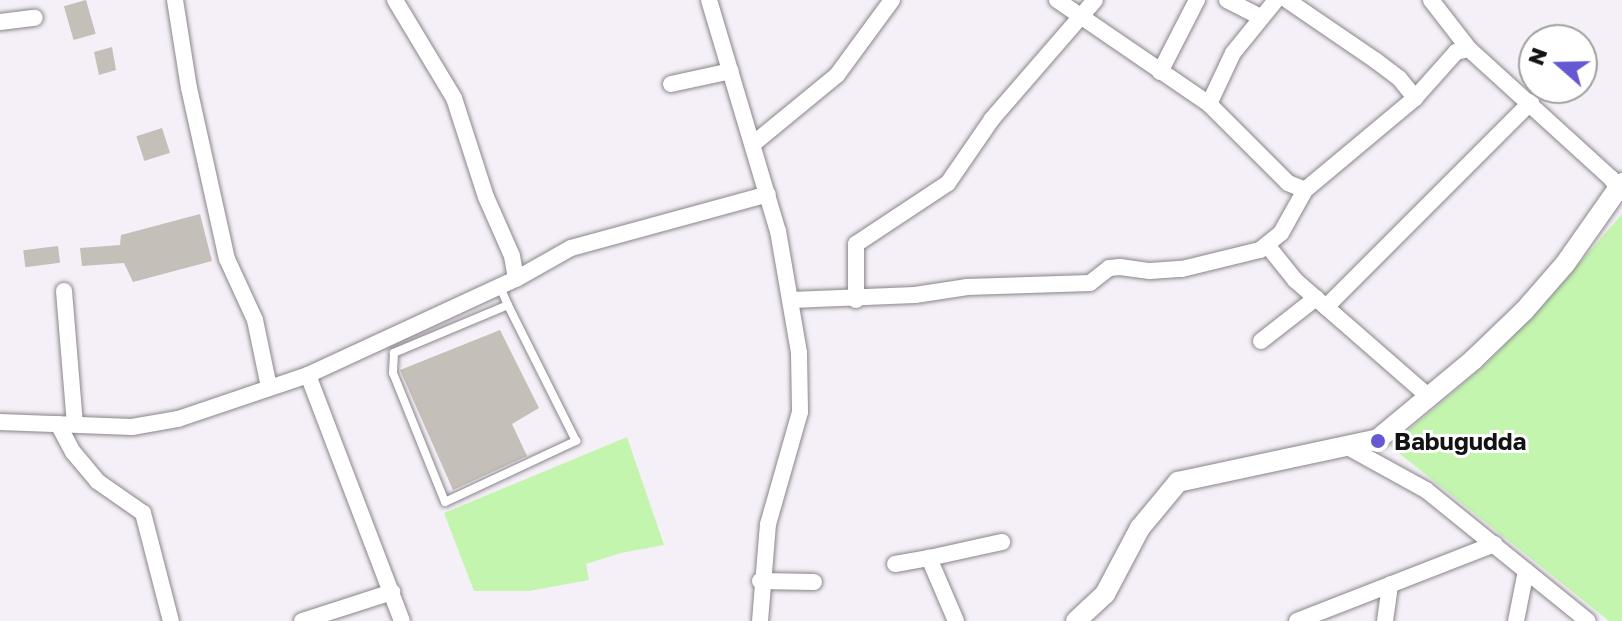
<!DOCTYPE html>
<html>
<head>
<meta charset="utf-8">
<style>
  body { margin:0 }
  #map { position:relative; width:1622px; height:621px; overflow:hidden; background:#f5f0f7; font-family:"Golos Text",sans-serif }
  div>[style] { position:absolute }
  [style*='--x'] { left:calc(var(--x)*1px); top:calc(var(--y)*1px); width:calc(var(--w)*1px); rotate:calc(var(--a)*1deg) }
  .green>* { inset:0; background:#c3f5af }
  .building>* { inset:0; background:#c5bfb9; transform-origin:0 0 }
  .roads { filter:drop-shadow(0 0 2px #8a858b) drop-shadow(0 0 2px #8a858b) }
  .service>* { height:8px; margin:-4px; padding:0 4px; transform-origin:4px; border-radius:4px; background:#fff }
  .minor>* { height:16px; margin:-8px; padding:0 8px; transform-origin:8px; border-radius:8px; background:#fff }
  .tertiary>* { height:20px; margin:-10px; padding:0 10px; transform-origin:10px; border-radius:10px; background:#fff }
  .dots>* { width:22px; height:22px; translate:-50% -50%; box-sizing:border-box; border:4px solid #fff; border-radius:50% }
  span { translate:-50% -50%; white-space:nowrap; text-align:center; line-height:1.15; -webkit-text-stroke:6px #fff; paint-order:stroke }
  .poi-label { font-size:24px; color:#141215; font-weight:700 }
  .left { translate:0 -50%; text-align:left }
  .north { position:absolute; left:1518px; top:24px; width:80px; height:80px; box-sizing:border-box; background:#fff; border:2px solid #a1a0a1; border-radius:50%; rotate:290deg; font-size:22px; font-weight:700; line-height:32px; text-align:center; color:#141215 }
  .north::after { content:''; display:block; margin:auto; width:28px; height:36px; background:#6459d2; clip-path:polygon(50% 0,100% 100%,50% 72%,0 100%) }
</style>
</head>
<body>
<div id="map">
  <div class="green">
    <div style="clip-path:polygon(1622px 214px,1622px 621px,1609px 621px,1390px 446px,1484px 366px,1540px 309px)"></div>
    <div style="clip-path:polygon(627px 437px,664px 545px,621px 553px,586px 564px,589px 580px,529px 591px,474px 591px,444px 513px)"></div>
  </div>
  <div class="building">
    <div style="left:86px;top:0;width:35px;height:23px;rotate:74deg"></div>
    <div style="clip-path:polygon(112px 47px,116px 70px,99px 75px,94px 52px)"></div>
    <div style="left:162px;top:128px;width:26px;height:27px;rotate:72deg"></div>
    <div style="clip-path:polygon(200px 214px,212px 261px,133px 282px,124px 263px,82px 266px,80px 248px,120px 245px,121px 235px)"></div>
    <div style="left:58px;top:246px;width:17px;height:35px;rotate:83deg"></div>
    <div style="clip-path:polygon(500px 330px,539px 408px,512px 424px,527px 456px,453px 490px,400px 370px)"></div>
  </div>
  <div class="roads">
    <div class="service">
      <div style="--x:500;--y:287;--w:20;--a:66"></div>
      <div style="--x:508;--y:305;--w:124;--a:157.2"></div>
      <div style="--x:394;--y:353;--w:20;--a:93"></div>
      <div style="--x:393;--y:373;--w:139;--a:68"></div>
      <div style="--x:445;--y:502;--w:145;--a:-25"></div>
      <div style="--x:576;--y:441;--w:152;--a:-116.6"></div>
    </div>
    <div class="minor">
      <div style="--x:175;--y:0;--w:89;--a:81"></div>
      <div style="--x:189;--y:88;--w:175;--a:77.5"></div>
      <div style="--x:227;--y:259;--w:67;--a:65.3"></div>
      <div style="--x:255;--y:320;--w:68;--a:78.2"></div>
      <div style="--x:395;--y:0;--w:114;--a:59"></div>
      <div style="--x:454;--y:98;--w:104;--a:72.1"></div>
      <div style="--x:486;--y:197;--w:64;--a:66.2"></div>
      <div style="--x:512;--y:256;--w:23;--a:80"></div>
      <div style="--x:709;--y:0;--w:241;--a:73.4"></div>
      <div style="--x:778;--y:231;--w:124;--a:80.2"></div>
      <div style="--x:799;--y:353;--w:59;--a:89"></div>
      <div style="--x:800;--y:412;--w:116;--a:105.9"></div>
      <div style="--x:768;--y:524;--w:97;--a:94.7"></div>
      <div style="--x:1057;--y:0;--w:184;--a:34.4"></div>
      <div style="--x:1209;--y:104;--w:112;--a:45"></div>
      <div style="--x:1288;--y:183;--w:18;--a:22"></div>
      <div style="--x:1305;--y:190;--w:143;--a:-39.9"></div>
      <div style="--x:1415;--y:98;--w:62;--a:-48.3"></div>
      <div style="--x:1456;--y:52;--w:13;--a:-13"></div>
      <div style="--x:1469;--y:49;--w:192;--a:42.3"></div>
      <div style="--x:1611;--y:178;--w:13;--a:58"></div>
      <div style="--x:1227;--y:0;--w:38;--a:27"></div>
      <div style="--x:1287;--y:0;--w:107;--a:34.3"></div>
      <div style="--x:1375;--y:60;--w:30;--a:37"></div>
      <div style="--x:1399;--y:78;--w:26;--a:51"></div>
      <div style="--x:1431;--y:0;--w:62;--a:52.2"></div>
      <div style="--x:0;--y:22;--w:35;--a:-7"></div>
      <div style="--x:1160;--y:72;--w:81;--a:-62.8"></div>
      <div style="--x:671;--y:84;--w:61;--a:-12.2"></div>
      <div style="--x:1209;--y:104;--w:56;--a:-64.8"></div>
      <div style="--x:1233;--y:53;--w:68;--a:-50.9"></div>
      <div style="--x:753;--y:144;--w:109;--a:-39.4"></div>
      <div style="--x:837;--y:75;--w:93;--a:-53.7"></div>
      <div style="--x:1267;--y:245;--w:45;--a:51.3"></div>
      <div style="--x:1295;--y:280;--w:178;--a:41.1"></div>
      <div style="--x:64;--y:291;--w:133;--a:85.3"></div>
      <div style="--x:791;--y:300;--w:124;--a:-2.3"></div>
      <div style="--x:915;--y:295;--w:53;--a:-8.7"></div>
      <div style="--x:967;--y:287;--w:123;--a:-1.9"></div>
      <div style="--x:1090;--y:283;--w:24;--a:-38"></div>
      <div style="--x:1109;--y:268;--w:11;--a:-5"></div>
      <div style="--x:1120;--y:267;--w:30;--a:8"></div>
      <div style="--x:1150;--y:271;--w:32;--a:-4"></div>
      <div style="--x:1182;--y:269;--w:80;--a:-13.7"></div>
      <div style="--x:1260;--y:250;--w:27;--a:-39"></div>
      <div style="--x:1281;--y:233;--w:49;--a:-60.8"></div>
      <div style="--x:856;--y:300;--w:56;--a:-90"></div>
      <div style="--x:856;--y:244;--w:110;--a:-33.5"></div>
      <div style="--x:948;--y:183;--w:78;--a:-55.5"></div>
      <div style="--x:992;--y:119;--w:157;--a:-49.1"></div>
      <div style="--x:1326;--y:307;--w:290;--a:-45"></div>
      <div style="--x:1261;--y:341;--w:70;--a:-38"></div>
      <div style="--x:308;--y:375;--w:263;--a:69.1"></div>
      <div style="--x:0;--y:422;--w:132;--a:2.2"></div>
      <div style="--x:132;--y:427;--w:47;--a:-9.9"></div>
      <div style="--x:178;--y:419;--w:137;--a:-18.7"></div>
      <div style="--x:308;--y:375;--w:229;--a:-24.8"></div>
      <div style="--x:516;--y:279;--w:63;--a:-29.4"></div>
      <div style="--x:571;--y:248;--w:204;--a:-15.3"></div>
      <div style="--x:58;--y:424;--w:32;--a:62"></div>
      <div style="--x:73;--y:452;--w:38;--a:50"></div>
      <div style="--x:97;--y:481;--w:56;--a:34.8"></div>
      <div style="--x:143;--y:513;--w:112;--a:75.5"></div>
      <div style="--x:1348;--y:447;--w:89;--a:28.9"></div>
      <div style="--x:1426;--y:490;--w:208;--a:39"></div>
      <div style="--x:895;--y:564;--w:35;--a:-10"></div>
      <div style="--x:760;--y:581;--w:54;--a:1.1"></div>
      <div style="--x:302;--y:621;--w:95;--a:-17.9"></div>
      <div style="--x:956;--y:621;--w:69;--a:-113.2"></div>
      <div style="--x:929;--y:558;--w:75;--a:-12.4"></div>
      <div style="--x:1297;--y:621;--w:212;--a:-21.3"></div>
      <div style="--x:1385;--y:621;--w:37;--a:-82"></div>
      <div style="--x:1516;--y:621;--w:51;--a:-78.7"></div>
    </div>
    <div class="tertiary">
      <div style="--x:1076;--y:621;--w:40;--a:-43"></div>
      <div style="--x:1105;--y:594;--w:75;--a:-62.1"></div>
      <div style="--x:1140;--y:528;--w:60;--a:-50.4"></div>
      <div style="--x:1178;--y:482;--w:205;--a:-12.1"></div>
      <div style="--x:1378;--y:439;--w:124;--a:-39.7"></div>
      <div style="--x:1473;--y:360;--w:71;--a:-43.9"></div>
      <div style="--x:1524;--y:311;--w:62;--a:-48.9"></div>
      <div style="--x:1565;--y:264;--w:99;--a:-54.9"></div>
    </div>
  </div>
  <div class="dots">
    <div style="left:1378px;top:441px;background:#6459d2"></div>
  </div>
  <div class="poi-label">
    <span class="left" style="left:1394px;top:441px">Babugudda</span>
  </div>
  <div class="north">N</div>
</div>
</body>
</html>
